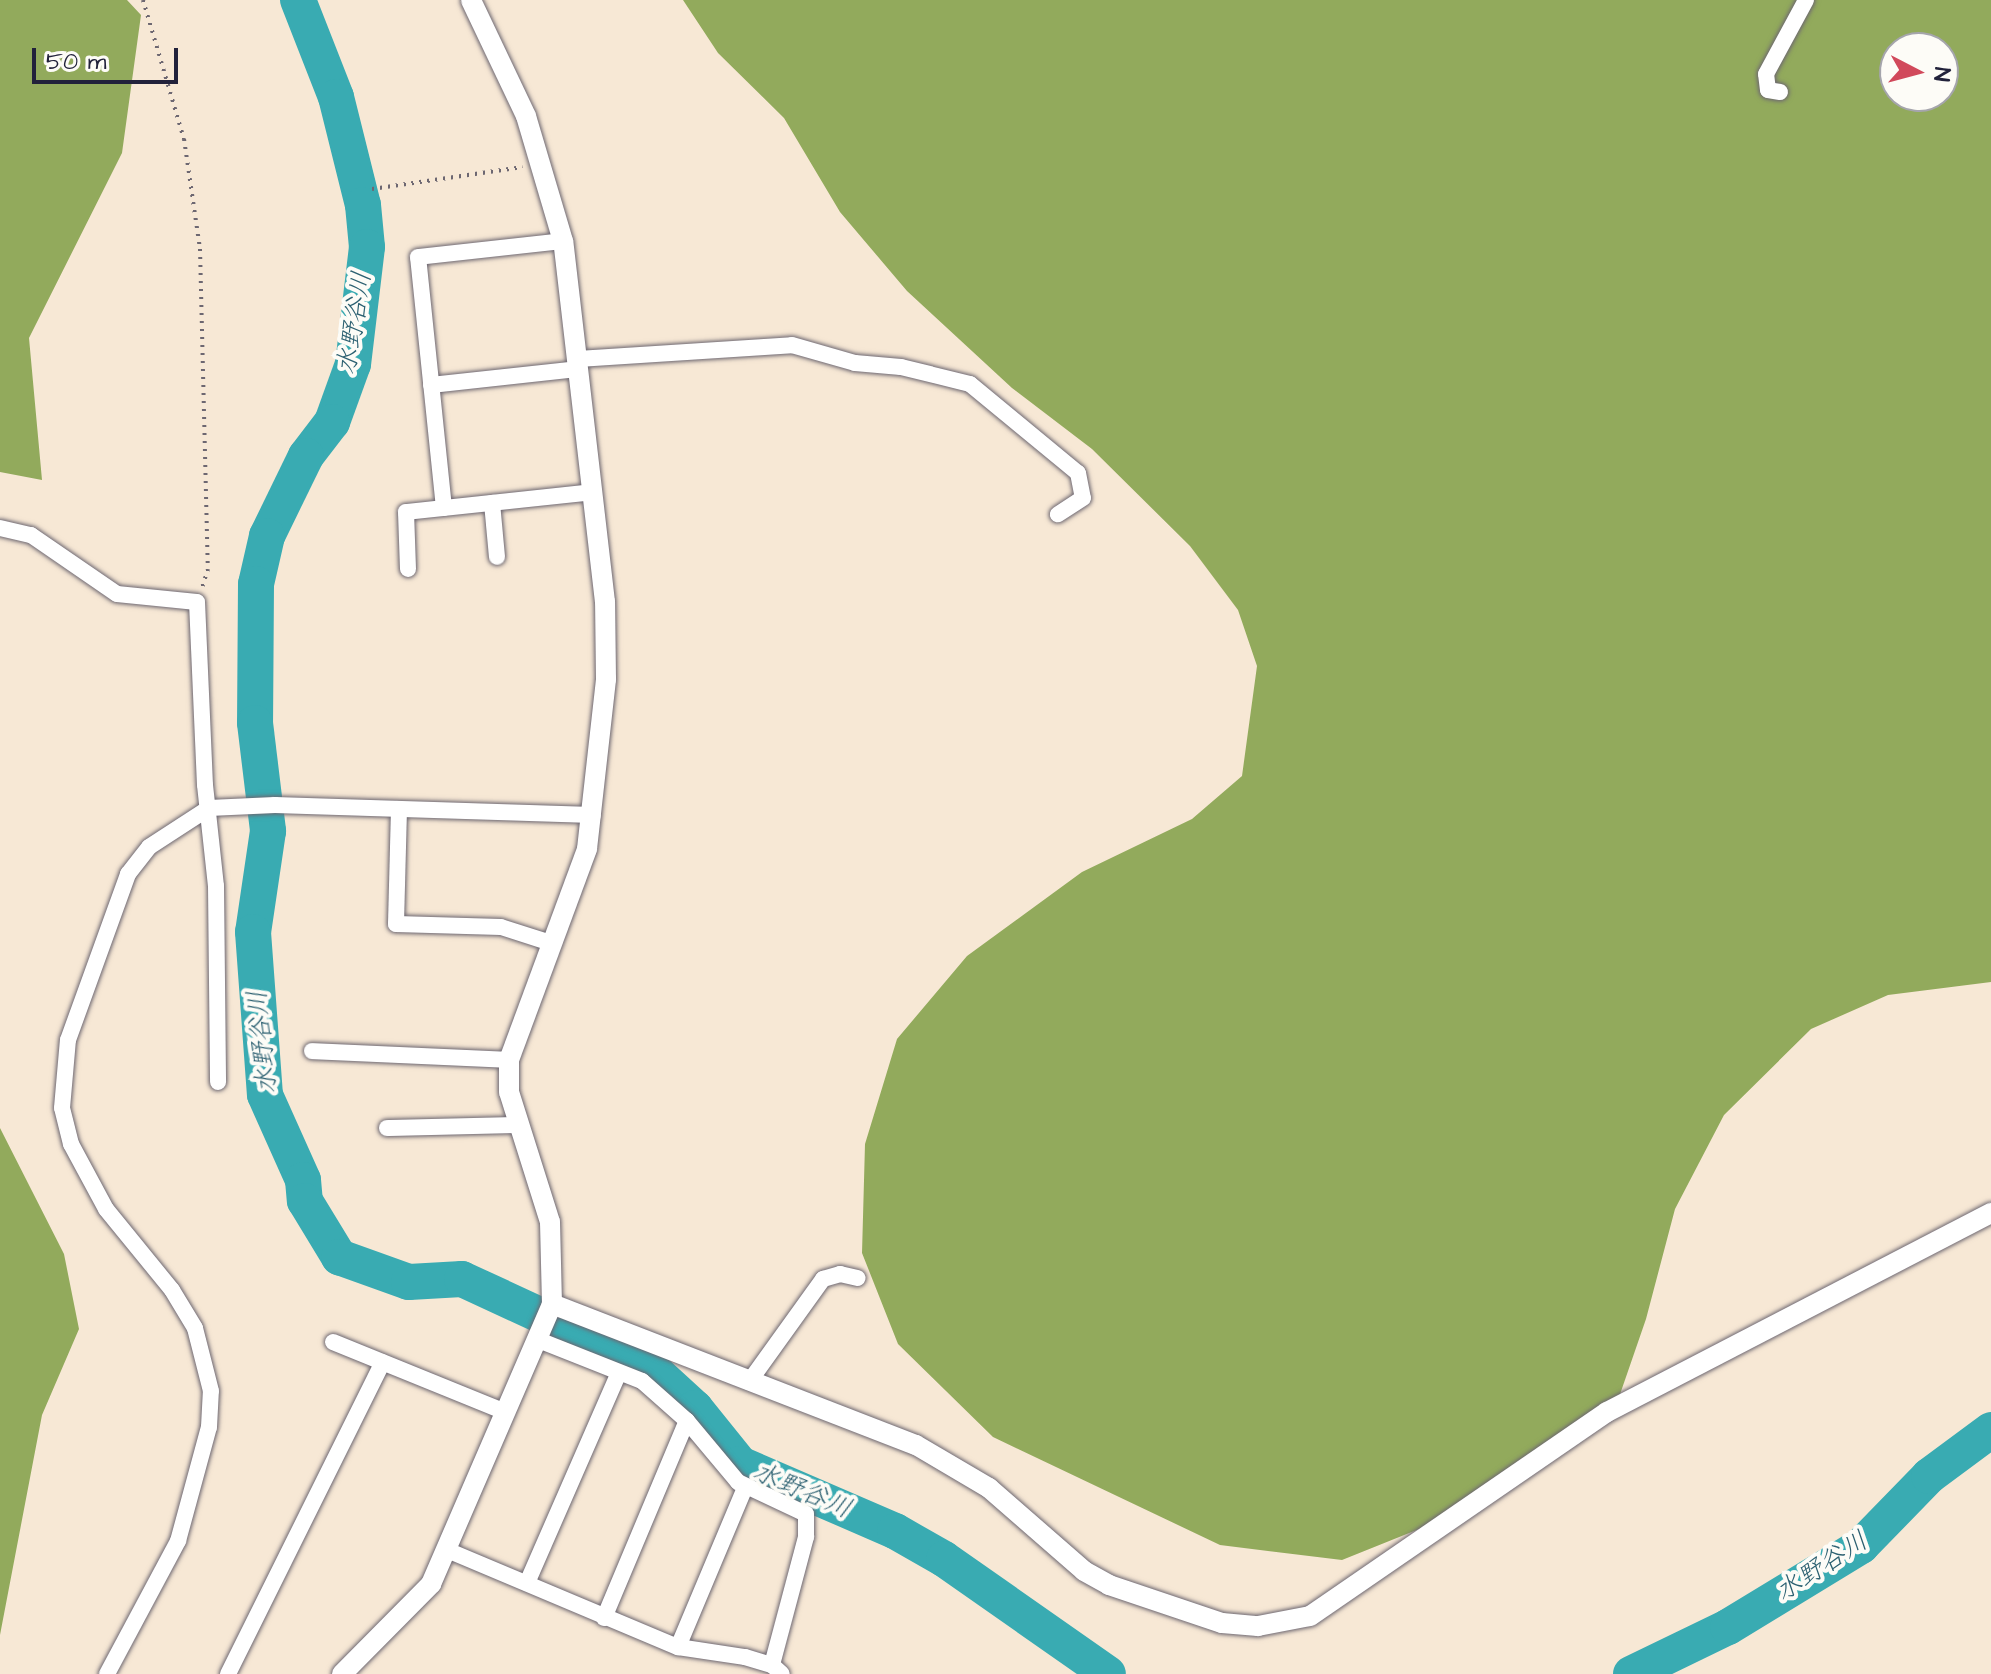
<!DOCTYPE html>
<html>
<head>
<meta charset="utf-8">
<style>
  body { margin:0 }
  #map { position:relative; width:1991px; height:1674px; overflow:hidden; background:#f7e8d5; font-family:"Architects Daughter","Klee One",sans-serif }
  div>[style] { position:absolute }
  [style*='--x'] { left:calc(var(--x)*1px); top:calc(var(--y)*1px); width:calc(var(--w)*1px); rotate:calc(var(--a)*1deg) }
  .forest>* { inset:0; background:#92aa5c }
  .river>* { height:36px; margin:-18px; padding:0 18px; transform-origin:18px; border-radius:18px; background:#39abb2 }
  .path>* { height:4px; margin-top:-2px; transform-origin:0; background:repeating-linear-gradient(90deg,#6d6771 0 2px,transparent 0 8px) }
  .roads { filter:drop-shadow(0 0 2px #6d6771) drop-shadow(0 0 2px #6d6771) }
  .minor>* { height:16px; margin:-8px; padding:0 8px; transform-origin:8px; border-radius:8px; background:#fff }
  .tertiary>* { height:20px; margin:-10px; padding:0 10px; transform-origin:10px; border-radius:10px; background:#fff }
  span { translate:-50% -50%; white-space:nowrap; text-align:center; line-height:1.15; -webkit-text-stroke:8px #fdfcf7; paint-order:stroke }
  .water-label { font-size:26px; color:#2c6071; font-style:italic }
  .north { position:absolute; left:1879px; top:32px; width:80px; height:80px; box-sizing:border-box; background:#fdfcf7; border:2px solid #a5a5ac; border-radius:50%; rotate:96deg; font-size:22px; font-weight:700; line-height:32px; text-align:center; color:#22223b }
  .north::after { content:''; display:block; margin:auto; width:28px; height:36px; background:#d1495b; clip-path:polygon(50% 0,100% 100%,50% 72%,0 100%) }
  .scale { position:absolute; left:32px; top:48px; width:146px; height:36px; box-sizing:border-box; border:4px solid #22223b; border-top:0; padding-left:10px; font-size:24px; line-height:28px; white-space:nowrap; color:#22223b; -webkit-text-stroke:6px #fdfcf7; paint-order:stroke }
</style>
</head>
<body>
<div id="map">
  <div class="forest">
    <div style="clip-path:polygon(0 0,127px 0,141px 15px,122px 153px,29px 338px,42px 480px,0 472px)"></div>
    <div style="clip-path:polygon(evenodd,683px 0,1991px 0,1991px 982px,1888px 995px,1811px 1029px,1724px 1115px,1675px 1209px,1646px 1319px,1617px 1403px,1449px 1517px,1342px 1560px,1220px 1545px,993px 1437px,898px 1344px,862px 1253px,865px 1144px,897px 1039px,967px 956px,1082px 872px,1192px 819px,1242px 776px,1257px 666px,1238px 610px,1190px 546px,1092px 449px,1012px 388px,907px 291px,840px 212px,784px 118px,718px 53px,683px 0,1895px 48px,1943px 48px,1943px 96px,1895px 96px,1895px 48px)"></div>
    <div style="clip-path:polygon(0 1128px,64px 1254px,79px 1329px,42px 1415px,0 1635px)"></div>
  </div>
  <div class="river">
    <div style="--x:298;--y:0;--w:104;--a:68.6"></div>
    <div style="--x:336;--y:97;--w:111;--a:76"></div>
    <div style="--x:363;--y:205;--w:42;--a:84.6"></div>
    <div style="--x:367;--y:247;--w:118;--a:96.8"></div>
    <div style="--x:353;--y:364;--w:62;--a:109.9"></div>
    <div style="--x:332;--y:422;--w:43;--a:127.4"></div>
    <div style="--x:306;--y:456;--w:89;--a:116"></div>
    <div style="--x:267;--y:536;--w:49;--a:102.9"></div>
    <div style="--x:256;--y:584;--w:139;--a:90.4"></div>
    <div style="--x:255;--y:723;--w:109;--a:83.1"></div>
    <div style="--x:268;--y:831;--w:102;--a:98.4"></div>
    <div style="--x:253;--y:932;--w:163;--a:85.8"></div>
    <div style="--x:265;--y:1095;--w:93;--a:65.9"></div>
    <div style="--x:303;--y:1180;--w:21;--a:85"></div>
    <div style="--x:305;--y:1201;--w:66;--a:58.7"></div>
    <div style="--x:339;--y:1257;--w:74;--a:19.7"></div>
    <div style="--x:409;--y:1282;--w:53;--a:-3.2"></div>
    <div style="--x:462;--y:1279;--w:205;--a:24.8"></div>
    <div style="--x:648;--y:1365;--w:64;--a:42.5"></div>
    <div style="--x:695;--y:1408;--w:72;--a:51.2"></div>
    <div style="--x:740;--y:1464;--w:169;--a:23.4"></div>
    <div style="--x:895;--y:1531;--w:56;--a:29.7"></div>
    <div style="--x:944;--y:1559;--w:200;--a:35"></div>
    <div style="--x:1631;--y:1674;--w:108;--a:-25.9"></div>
    <div style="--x:1728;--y:1627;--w:156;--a:-31.3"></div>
    <div style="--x:1861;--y:1546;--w:98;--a:-45.8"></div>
    <div style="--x:1929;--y:1476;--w:77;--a:-36.6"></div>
  </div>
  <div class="path">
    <div style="--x:143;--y:0;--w:145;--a:73.6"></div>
    <div style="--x:184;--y:139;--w:111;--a:81.7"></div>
    <div style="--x:200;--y:249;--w:320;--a:88.6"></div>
    <div style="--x:208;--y:569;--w:20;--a:108"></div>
    <div style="--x:372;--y:189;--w:152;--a:-8.3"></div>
  </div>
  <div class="roads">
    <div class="minor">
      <div style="--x:1780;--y:92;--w:12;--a:-171"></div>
      <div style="--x:1768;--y:90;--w:16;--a:-97"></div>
      <div style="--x:1766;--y:74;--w:84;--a:-61.6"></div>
      <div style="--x:578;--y:359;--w:214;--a:-3.7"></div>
      <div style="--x:792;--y:345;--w:66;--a:15.9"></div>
      <div style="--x:855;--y:363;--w:46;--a:5"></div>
      <div style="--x:901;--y:367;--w:71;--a:13.8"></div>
      <div style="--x:970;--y:384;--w:140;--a:39.5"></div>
      <div style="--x:1078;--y:473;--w:25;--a:79"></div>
      <div style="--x:1083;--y:498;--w:30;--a:147"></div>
      <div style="--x:431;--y:385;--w:149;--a:-6.2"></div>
      <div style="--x:492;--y:503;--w:54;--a:84.7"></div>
      <div style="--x:444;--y:508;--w:252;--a:-95.9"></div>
      <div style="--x:418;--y:257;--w:146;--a:-6.3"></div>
      <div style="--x:0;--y:528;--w:32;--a:13"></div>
      <div style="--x:31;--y:535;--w:104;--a:34.5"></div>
      <div style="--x:117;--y:594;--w:80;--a:5.7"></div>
      <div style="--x:197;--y:602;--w:183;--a:87.5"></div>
      <div style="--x:205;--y:785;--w:102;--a:83.8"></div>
      <div style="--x:216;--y:886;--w:196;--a:89.4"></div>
      <div style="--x:408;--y:569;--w:57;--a:-92"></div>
      <div style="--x:406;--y:512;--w:188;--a:-6.1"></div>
      <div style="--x:399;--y:809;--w:115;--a:91.5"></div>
      <div style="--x:396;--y:924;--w:105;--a:1.6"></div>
      <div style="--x:501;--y:927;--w:52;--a:17.7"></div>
      <div style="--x:312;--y:1051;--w:197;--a:2.6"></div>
      <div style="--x:387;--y:1128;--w:131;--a:-1.3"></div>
      <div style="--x:536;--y:1339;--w:114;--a:21.6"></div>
      <div style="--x:642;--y:1381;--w:60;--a:41.6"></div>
      <div style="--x:687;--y:1421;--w:80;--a:50.1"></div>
      <div style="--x:738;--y:1482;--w:75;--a:25.2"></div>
      <div style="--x:806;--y:1514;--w:23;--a:90"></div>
      <div style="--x:806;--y:1537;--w:132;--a:104.9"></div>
      <div style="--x:333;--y:1342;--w:186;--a:22.1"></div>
      <div style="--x:749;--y:1382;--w:127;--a:-54.3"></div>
      <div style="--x:823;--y:1279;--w:18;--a:-16"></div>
      <div style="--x:840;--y:1274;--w:18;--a:13"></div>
      <div style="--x:447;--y:1550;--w:251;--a:22.8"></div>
      <div style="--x:678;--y:1647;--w:68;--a:8.5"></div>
      <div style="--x:745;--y:1657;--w:28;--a:17"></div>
      <div style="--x:772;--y:1665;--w:13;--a:42"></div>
      <div style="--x:527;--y:1583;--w:227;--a:-66.4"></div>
      <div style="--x:604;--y:1618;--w:214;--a:-67.2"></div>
      <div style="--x:678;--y:1647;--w:173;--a:-67.2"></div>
      <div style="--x:107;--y:1674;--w:151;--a:-61.9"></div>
      <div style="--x:178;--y:1541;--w:118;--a:-74.8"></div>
      <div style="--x:209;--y:1427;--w:36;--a:-87"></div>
      <div style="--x:211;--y:1391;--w:65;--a:-104.3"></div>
      <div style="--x:195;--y:1328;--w:44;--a:-121.2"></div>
      <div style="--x:172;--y:1290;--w:104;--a:-129.2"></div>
      <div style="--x:106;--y:1209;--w:74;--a:-118.3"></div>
      <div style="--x:71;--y:1144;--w:37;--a:-104"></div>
      <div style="--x:62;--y:1108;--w:68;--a:-85"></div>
      <div style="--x:68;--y:1040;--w:177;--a:-70.1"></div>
      <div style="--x:128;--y:874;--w:34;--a:-52"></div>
      <div style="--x:149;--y:847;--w:72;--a:-33"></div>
      <div style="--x:209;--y:808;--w:66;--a:-2.6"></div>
      <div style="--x:275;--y:805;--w:318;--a:1.8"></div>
      <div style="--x:228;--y:1674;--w:348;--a:-63.6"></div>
    </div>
    <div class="tertiary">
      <div style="--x:552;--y:1304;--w:390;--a:21.2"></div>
      <div style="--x:916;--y:1445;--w:85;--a:30.5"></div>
      <div style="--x:989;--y:1488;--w:126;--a:41.1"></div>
      <div style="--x:1084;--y:1571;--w:29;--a:29"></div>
      <div style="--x:1109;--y:1585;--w:119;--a:18.6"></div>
      <div style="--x:1222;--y:1623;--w:36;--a:5"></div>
      <div style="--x:1258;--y:1626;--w:53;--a:-10.9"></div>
      <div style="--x:1310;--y:1616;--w:360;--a:-34.5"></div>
      <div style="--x:1607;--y:1412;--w:433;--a:-27.4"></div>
      <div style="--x:342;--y:1674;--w:127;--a:-45.3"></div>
      <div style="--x:431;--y:1584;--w:305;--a:-66.6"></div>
      <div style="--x:552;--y:1304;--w:82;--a:-91.4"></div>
      <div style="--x:550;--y:1222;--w:136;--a:-107.5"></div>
      <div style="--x:509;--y:1092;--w:32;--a:-90"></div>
      <div style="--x:509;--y:1060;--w:225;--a:-69.7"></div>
      <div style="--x:587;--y:849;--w:171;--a:-83.6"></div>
      <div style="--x:606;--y:679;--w:77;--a:-90.7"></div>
      <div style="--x:605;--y:602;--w:363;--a:-96.6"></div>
      <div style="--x:563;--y:241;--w:130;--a:-106.5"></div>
      <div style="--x:526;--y:116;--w:128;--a:-115.4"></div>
    </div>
  </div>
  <div class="water-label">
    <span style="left:355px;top:323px;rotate:-81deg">水野谷川</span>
    <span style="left:263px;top:1042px;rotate:-96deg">水野谷川</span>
    <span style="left:802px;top:1491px;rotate:23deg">水野谷川</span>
    <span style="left:1822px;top:1567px;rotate:-33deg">水野谷川</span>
  </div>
  <div class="north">N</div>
  <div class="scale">50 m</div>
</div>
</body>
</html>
